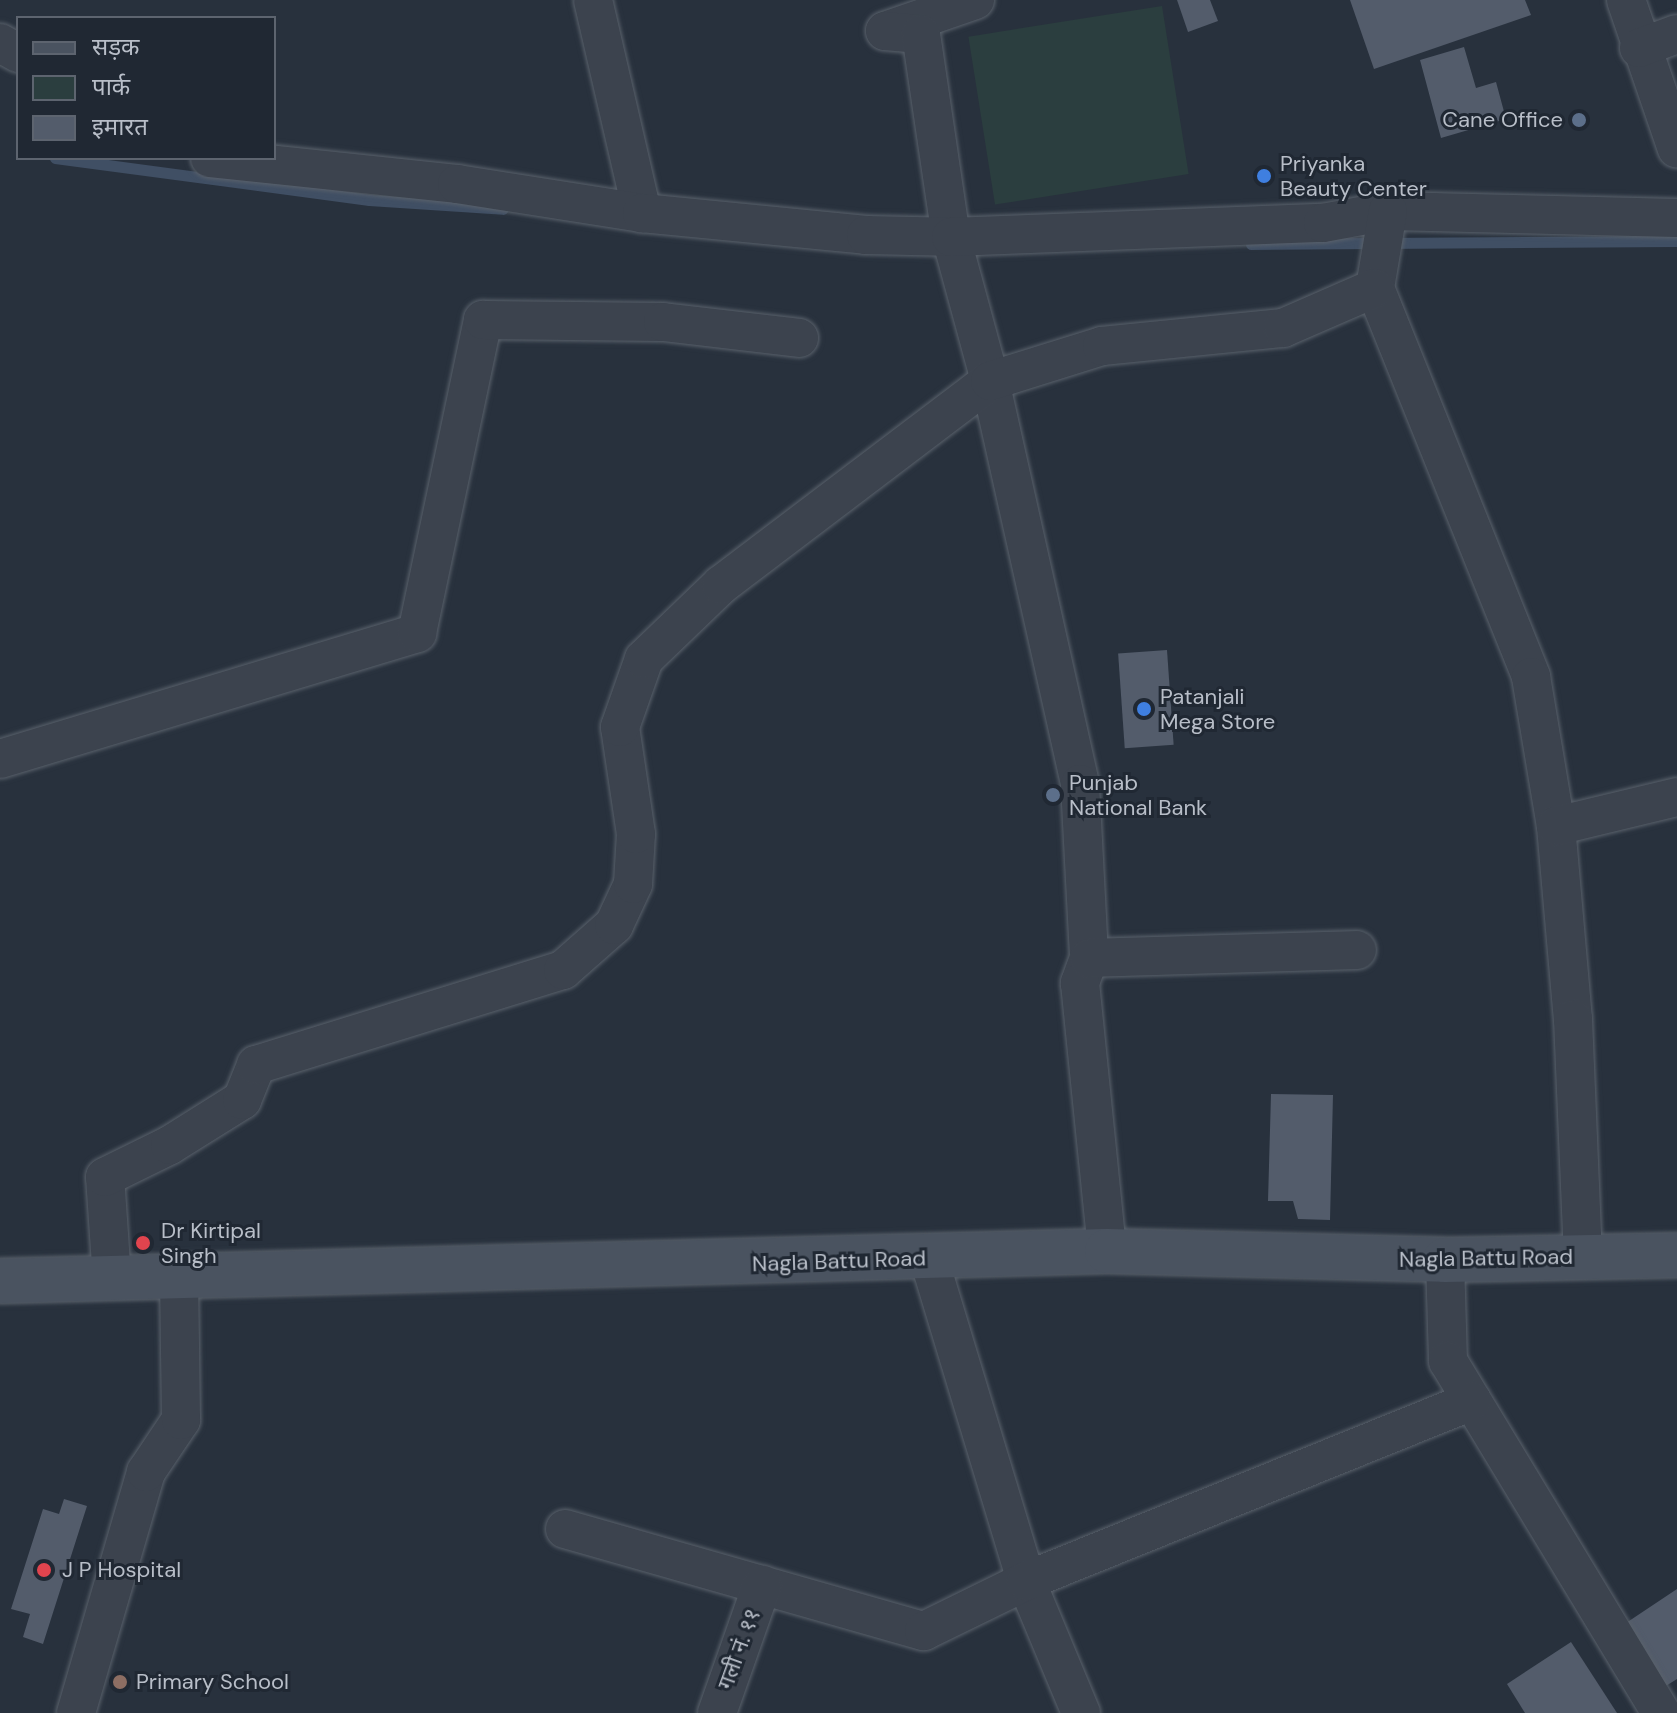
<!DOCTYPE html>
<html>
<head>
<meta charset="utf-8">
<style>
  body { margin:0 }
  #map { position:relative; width:1677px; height:1713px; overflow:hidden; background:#28313d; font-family:"DM Sans","Noto Sans Devanagari",sans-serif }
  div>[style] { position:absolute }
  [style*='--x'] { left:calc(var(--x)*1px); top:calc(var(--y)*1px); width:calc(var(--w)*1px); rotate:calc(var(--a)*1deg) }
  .green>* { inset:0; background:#2b3e3f; transform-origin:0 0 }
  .stream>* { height:11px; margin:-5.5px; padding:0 5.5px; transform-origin:5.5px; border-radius:5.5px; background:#404f64 }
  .building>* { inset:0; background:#535c6b; transform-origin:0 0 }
  .roads { filter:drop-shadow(0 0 2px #59616b) drop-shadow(0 0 2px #59616b) }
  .street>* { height:38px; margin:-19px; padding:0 19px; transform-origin:19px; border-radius:19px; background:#3c434e }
  .secondary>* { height:44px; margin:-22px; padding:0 22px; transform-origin:22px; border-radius:22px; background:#4a5360 }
  .dots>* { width:22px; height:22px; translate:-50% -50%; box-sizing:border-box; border:4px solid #202833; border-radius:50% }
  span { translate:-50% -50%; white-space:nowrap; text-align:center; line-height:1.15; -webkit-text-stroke:6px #202833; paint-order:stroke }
  .poi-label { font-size:22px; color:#b8bec8 }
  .right { translate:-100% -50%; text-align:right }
  .left { translate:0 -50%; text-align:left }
  .street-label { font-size:22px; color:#b8bec8 }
  .legend { position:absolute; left:16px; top:16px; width:260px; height:144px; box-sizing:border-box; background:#202833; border:2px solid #5d646f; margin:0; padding:10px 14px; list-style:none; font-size:24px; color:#b8bec8 }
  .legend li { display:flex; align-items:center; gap:16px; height:40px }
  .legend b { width:40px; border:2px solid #5d646f }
</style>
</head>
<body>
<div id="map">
  <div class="green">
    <div style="left:1162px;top:6px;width:170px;height:196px;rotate:81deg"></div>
  </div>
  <div class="stream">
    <div style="--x:55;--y:158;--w:317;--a:7.6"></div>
    <div style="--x:369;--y:200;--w:134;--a:3.8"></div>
    <div style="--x:1251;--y:244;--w:426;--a:-0.4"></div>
  </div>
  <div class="building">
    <div style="clip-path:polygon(1177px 0,1210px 0,1218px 21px,1188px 32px)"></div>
    <div style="clip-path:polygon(1350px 0,1525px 0,1531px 15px,1374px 69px)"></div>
    <div style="clip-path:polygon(1464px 47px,1476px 88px,1496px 82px,1506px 119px,1441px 138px,1420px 60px)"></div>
    <div style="left:1167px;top:650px;width:95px;height:49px;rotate:86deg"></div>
    <div style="clip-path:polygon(1271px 1094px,1333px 1095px,1330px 1220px,1298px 1219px,1293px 1201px,1268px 1201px)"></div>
    <div style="clip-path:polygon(64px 1499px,87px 1506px,43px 1644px,23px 1637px,30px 1614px,11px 1609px,43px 1509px,59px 1514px)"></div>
    <div style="clip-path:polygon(1677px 1589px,1677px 1679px,1661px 1689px,1620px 1627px)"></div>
    <div style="clip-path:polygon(1571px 1642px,1617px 1713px,1525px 1713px,1507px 1684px)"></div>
  </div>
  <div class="roads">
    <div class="street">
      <div style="--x:593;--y:0;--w:219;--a:77"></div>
      <div style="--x:975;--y:0;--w:95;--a:161"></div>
      <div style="--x:885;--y:31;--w:36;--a:5"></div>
      <div style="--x:921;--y:34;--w:205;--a:81.6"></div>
      <div style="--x:951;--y:237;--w:149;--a:74.8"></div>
      <div style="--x:990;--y:381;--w:413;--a:77.4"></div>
      <div style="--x:1080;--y:784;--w:174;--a:87"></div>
      <div style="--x:1089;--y:958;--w:27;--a:110"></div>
      <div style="--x:1080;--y:983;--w:269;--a:84.2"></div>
      <div style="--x:1626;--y:0;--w:157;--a:71.1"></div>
      <div style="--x:0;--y:43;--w:21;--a:29"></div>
      <div style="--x:1639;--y:48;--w:40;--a:-20.2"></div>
      <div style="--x:210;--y:158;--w:248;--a:6"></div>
      <div style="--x:457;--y:184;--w:187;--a:8.9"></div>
      <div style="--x:642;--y:213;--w:225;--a:5.6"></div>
      <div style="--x:866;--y:235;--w:85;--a:1.3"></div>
      <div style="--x:951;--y:237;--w:372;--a:-2.2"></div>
      <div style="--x:1323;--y:223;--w:66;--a:-10.5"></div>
      <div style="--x:1388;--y:211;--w:289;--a:1.4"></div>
      <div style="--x:1388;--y:211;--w:78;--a:99.6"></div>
      <div style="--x:1375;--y:288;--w:419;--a:68.1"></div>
      <div style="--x:1531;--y:677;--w:151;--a:80.5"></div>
      <div style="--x:1556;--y:826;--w:194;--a:85"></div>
      <div style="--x:1573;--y:1019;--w:237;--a:87.6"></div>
      <div style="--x:0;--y:759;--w:436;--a:-16.8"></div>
      <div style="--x:417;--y:633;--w:320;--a:-78.1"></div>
      <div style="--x:483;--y:320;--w:180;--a:0.6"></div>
      <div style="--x:663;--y:322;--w:137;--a:6.7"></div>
      <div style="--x:1556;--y:826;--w:124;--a:-13.5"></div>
      <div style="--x:1089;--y:958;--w:268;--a:-1.7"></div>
      <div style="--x:929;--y:1259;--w:336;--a:73.2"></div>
      <div style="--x:1026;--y:1581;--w:143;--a:67.4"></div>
      <div style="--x:1445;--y:1260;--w:101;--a:88.3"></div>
      <div style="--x:1448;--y:1361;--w:411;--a:58.8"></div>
      <div style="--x:112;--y:1279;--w:102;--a:-93.9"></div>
      <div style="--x:105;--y:1177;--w:72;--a:-26.2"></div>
      <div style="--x:170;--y:1145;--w:85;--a:-32"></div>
      <div style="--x:242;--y:1100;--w:38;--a:-68"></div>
      <div style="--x:256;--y:1065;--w:321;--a:-17.2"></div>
      <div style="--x:563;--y:970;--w:68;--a:-41.4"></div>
      <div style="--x:614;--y:925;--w:45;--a:-65.1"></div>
      <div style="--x:633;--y:884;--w:50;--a:-86.6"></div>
      <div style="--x:636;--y:834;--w:108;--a:-98.5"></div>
      <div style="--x:620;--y:727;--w:72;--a:-70.6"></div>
      <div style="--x:644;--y:659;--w:107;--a:-43.9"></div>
      <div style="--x:721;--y:585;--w:338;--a:-37.2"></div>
      <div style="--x:990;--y:381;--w:117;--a:-17.4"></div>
      <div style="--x:1102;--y:346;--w:182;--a:-5.7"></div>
      <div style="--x:1283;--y:328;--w:100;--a:-23.5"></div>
      <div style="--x:565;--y:1529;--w:373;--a:15.9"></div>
      <div style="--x:924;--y:1631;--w:114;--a:-26.1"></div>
      <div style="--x:1026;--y:1581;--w:481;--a:-22"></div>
      <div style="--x:76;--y:1713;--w:251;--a:-73.8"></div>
      <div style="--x:146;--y:1472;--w:63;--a:-56.1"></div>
      <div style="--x:181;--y:1420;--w:142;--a:-90.8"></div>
      <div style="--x:717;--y:1713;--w:136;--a:-70.6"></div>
    </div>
    <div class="secondary">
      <div style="--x:0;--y:1281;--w:1107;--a:-1.55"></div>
      <div style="--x:1107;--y:1251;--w:338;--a:1.5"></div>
      <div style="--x:1445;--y:1260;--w:232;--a:-1.2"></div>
    </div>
  </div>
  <div class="dots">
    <div style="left:1579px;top:120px;background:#5c6f8a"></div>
    <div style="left:1264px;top:176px;background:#3f7fe0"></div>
    <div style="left:1144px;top:709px;background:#3f7fe0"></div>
    <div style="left:1053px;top:795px;background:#5c6f8a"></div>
    <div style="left:143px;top:1243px;background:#e0444e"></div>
    <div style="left:44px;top:1570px;background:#e0444e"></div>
    <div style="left:120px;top:1682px;background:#8d6e63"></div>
  </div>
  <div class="poi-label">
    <span class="right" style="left:1563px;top:120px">Cane Office</span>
    <span class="left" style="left:1280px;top:176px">Priyanka<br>Beauty Center</span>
    <span class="left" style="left:1160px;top:709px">Patanjali<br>Mega Store</span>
    <span class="left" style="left:1069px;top:795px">Punjab<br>National Bank</span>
    <span class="left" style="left:161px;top:1243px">Dr Kirtipal<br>Singh</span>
    <span class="left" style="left:62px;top:1570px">J P Hospital</span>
    <span class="left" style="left:136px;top:1682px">Primary School</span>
  </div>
  <div class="street-label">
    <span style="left:1486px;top:1258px;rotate:-1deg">Nagla Battu Road</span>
    <span style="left:839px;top:1261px;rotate:-2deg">Nagla Battu Road</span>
    <span style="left:739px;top:1649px;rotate:-70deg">गली नं. ११</span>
  </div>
  <ul class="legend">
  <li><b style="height:10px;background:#4a5360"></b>सड़क</li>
  <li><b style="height:22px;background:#2b3e3f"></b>पार्क</li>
  <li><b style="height:22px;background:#535c6b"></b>इमारत</li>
  </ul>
</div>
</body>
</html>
